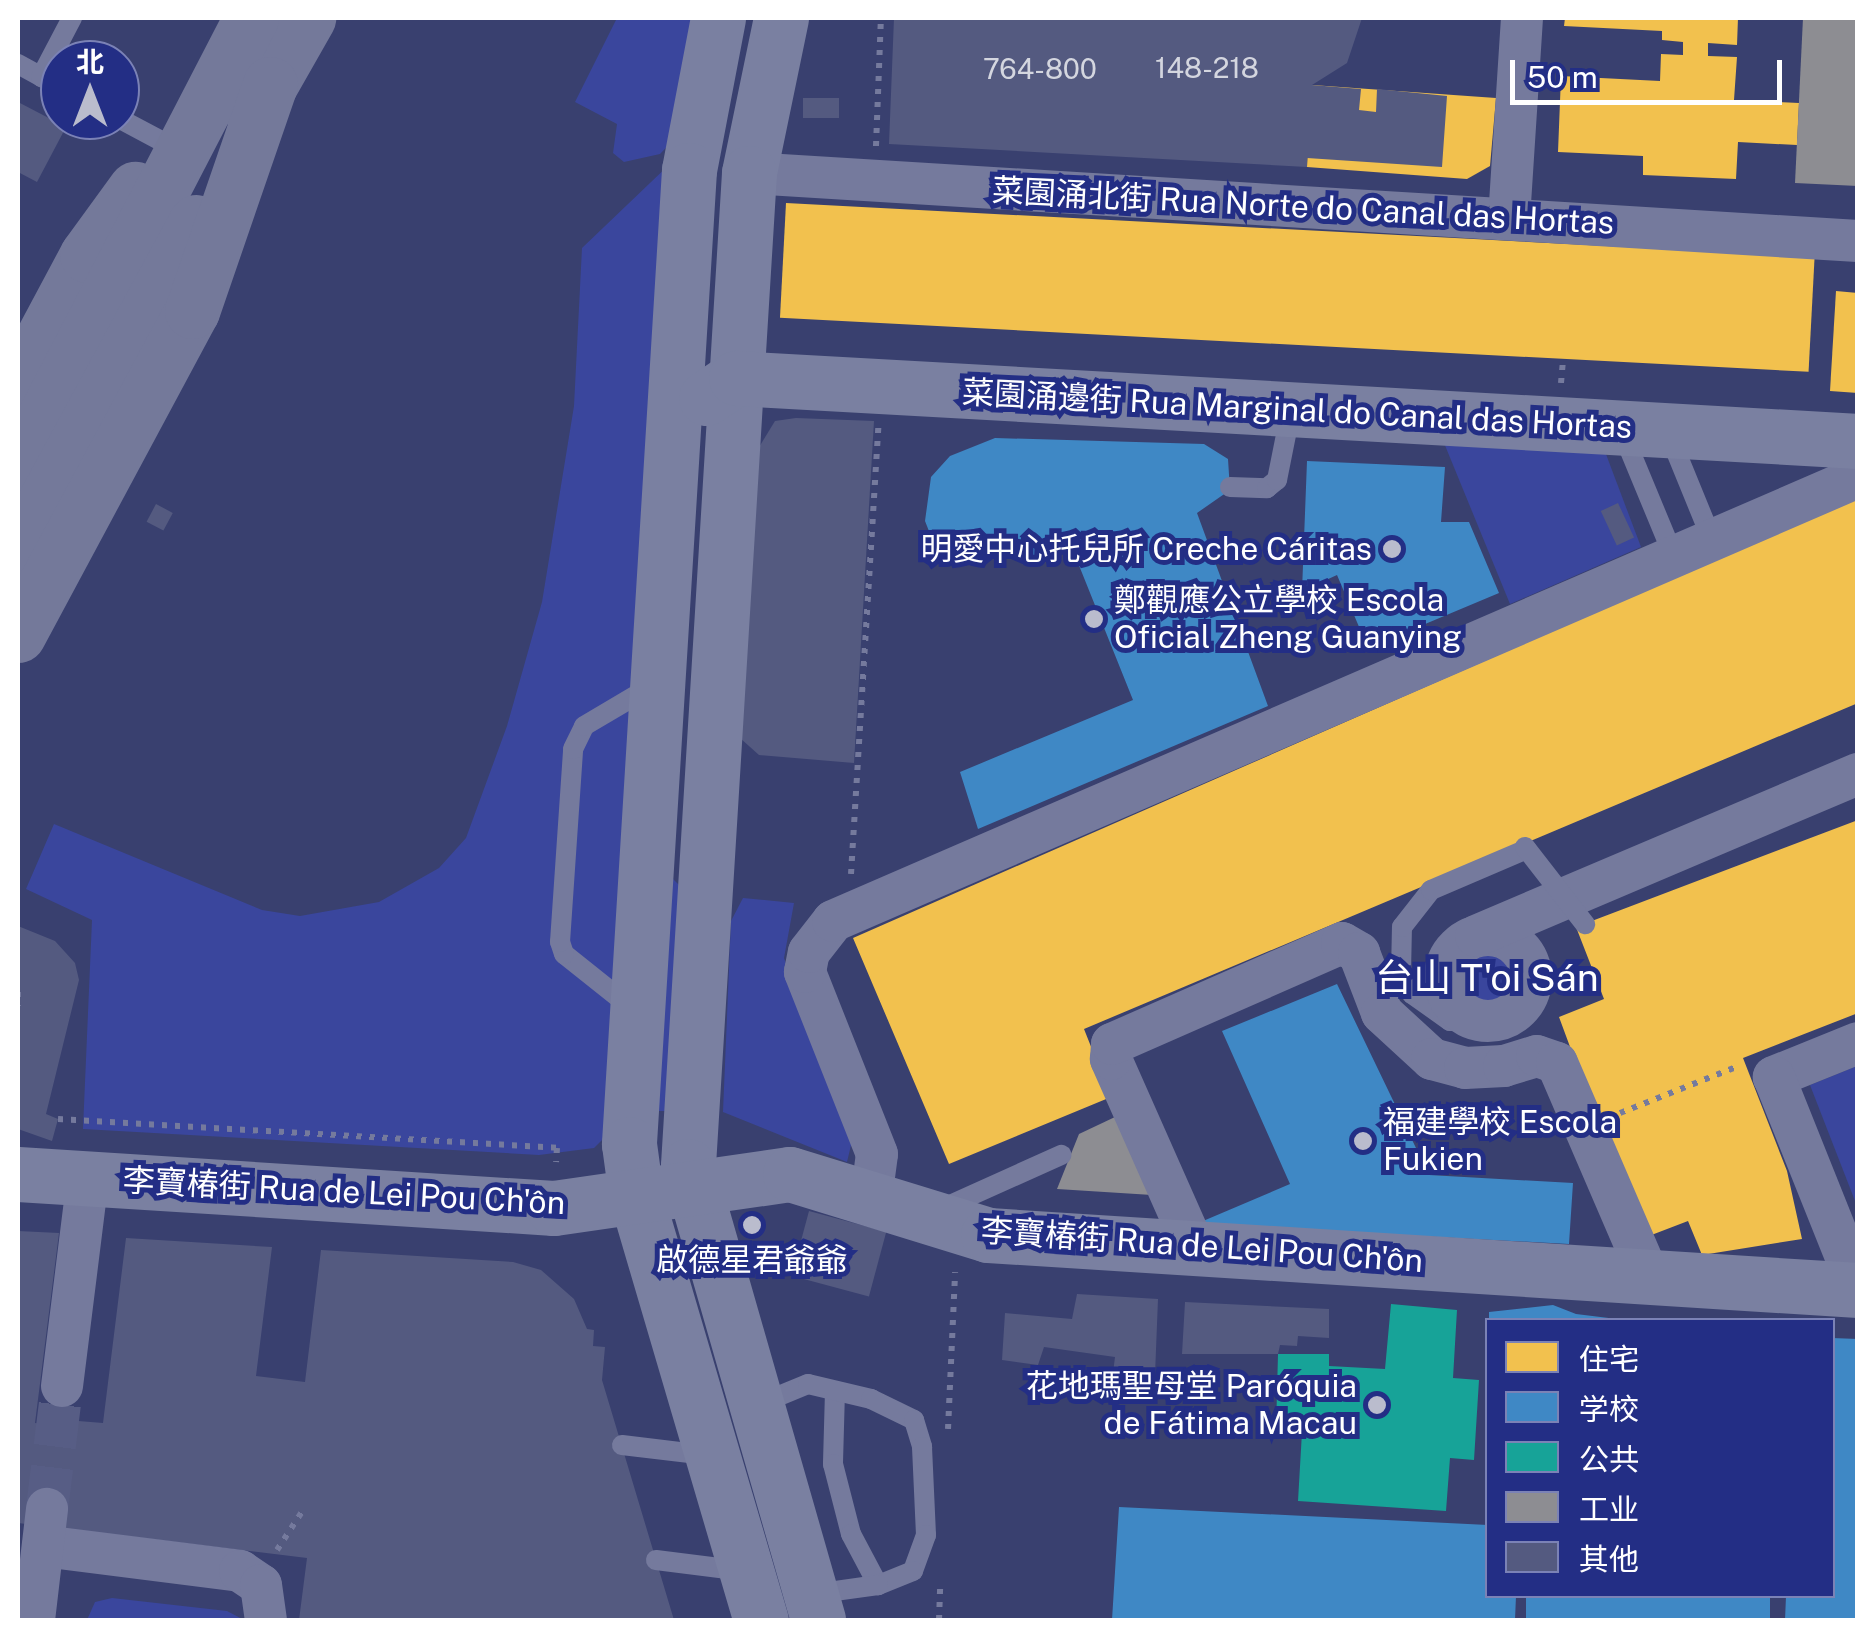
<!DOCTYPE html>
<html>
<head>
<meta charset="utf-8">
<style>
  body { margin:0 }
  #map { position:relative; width:1875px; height:1638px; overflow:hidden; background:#39406f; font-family:"Public Sans","Noto Sans SC",sans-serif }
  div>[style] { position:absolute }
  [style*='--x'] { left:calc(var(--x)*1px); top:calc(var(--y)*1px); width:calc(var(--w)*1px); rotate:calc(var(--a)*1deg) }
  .green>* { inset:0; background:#3a469d }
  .round { border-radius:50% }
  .homes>* { inset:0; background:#f2c14e; transform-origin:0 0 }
  .schools>* { inset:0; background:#3f88c5; transform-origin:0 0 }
  .public>* { inset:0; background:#17a398 }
  .industry>* { inset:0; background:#8d8d92 }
  .building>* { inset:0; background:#545a80; transform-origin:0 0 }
  .street-tunnel>* { height:42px; margin-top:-21px; transform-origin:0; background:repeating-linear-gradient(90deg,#575d85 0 42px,transparent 0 63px) }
  .path>* { height:6px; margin-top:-3px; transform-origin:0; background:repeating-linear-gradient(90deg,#757a9d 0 5px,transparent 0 13px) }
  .lane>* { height:20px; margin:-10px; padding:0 10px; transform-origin:10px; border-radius:10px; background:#757a9d }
  .street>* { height:42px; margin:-21px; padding:0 21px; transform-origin:21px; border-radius:21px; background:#757a9d }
  .street>.ring { margin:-21px; padding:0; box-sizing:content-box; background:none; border:42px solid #757a9d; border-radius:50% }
  .secondary>* { height:55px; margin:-27.5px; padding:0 27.5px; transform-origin:27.5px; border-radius:27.5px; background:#7a80a1 }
  .primary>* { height:55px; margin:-27.5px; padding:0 27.5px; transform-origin:27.5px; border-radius:27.5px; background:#74799a }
  .lane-bridge>* { height:20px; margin:-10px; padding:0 10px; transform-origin:10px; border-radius:10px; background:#757a9d }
  .dots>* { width:28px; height:28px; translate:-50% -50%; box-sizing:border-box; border:5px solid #232e85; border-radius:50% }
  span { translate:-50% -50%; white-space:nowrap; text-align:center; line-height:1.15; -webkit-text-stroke:10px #232e85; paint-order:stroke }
  .number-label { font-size:28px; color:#d4d6df }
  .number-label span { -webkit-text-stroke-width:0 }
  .street-label { font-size:32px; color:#fff }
  .poi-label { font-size:32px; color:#fff }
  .right { translate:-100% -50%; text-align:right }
  .left { translate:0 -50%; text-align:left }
  .quarter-label { font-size:38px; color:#fff }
  .frame { position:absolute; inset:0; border:20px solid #fff; pointer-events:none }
  .legend { position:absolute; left:1485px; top:1318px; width:350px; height:280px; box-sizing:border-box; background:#232e85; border:2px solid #7b82b6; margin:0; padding:12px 18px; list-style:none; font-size:30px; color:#fff }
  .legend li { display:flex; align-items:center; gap:20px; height:50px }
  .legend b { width:50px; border:2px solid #7b82b6 }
  .north { position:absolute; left:40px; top:40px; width:100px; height:100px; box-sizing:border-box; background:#232e85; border:2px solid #7b82b6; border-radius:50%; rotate:0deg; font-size:28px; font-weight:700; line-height:40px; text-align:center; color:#fff }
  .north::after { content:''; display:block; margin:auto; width:35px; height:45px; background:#babccd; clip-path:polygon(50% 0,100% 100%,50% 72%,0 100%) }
  .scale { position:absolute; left:1510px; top:60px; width:272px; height:45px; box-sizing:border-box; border:5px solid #fff; border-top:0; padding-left:12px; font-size:30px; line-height:35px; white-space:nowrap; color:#fff; -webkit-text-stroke:8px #232e85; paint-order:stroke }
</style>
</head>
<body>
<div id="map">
  <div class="green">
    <div style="clip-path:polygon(617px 18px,700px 18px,682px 131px,660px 154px,624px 162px,613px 153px,617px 124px,575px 102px)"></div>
    <div style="clip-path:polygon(673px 161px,609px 1133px,594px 1148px,539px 1155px,83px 1129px,92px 920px,26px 889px,54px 824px,262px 910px,300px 916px,379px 902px,439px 868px,466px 838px,507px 726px,542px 602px,574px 406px,582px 248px)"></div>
    <div style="clip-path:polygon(1442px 438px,1601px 441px,1641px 547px,1510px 604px)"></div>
    <div style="clip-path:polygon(673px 879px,684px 890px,671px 1111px,649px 1111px,664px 888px)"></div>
    <div style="clip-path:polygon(743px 898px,794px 903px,784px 958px,852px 1141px,847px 1162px,723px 1112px,731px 921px)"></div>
    <div class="round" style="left:1448px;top:939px;width:78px;height:78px"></div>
    <div style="clip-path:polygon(1857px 1066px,1857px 1206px,1810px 1085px)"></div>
    <div style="clip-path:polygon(112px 1598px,227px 1611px,244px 1620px,87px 1620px,95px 1602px)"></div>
  </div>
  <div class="homes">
    <div style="clip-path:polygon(1565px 18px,1738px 18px,1737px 45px,1708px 43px,1708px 56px,1737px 57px,1734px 100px,1799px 103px,1797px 145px,1738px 142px,1736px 179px,1643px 175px,1643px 156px,1558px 152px,1561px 76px,1660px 81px,1661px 54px,1683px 55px,1683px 42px,1662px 40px,1662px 31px,1564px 26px)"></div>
    <div style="clip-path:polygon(1312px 85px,1496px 98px,1490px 166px,1467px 179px,1307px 167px)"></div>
    <div style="left:786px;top:203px;width:1030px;height:115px;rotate:3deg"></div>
    <div style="clip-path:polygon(1836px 291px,1858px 293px,1858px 393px,1830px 391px)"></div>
    <div style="clip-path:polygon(1858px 497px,1858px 703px,1084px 1029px,1111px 1097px,949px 1164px,853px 938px)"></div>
    <div style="clip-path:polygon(1858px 820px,1858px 1013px,1743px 1058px,1787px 1171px,1802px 1239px,1702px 1255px,1688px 1221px,1641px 1239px,1559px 1017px,1604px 999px,1576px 927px)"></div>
  </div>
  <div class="schools">
    <div style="clip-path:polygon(995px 438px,1204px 444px,1228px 459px,1230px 490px,1197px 513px,1268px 706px,978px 829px,960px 772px,1133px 700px,1068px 538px,1042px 549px,1045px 559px,1029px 564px,1018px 547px,998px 553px,971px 544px,954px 563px,934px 544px,925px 521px,931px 477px,950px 456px)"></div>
    <div style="clip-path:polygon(1307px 461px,1445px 467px,1441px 522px,1469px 522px,1499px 593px,1368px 648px,1337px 575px,1302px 591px)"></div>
    <div style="clip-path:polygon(1337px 984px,1429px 1175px,1573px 1183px,1569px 1244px,1196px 1224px,1290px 1184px,1222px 1031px)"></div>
    <div style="clip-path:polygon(1553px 1305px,1576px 1314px,1625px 1320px,1489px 1320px,1489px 1312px)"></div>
    <div style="clip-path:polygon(1832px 1338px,1858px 1339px,1858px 1620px,1785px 1620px,1786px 1596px,1832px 1596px)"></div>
    <div style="clip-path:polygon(1119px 1507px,1488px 1525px,1488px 1596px,1516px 1596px,1515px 1620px,1112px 1620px)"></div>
    <div style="left:1526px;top:1596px;width:244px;height:24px"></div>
  </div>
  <div class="public">
    <div style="clip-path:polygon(1391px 1304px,1457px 1310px,1453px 1378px,1479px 1380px,1474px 1460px,1450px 1458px,1446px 1511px,1298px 1501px,1302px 1432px,1276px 1430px,1278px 1354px,1329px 1354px,1329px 1366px,1385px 1369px)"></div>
  </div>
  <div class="industry">
    <div style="clip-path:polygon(1803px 18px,1858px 18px,1858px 186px,1795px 183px)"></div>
    <div style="clip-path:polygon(1115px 1117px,1152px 1195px,1057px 1189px,1079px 1134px)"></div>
  </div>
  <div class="building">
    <div style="clip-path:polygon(894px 18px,1362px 18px,1347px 63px,1312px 85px,1361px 89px,1359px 110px,1376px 112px,1377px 89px,1447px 96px,1442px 167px,1307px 158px,1307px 167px,889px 144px)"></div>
    <div style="left:803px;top:98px;width:36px;height:20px"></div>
    <div style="clip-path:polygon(18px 102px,66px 127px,37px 182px,18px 172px)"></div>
    <div style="clip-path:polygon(796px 418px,874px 421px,854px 763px,759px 755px,740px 738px,753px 457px,775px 421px)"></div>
    <div style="left:1618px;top:503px;width:38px;height:19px;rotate:65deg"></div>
    <div style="left:156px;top:504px;width:19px;height:20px;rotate:28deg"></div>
    <div style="clip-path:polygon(18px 926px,55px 941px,75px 963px,79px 980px,46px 1114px,58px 1119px,52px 1141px,18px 1129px)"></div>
    <div style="left:809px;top:1211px;width:80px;height:67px;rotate:15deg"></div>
    <div style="clip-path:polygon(18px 1231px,59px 1233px,35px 1423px,66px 1427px,66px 1420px,103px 1423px,126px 1238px,272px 1247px,256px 1376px,305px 1382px,321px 1250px,513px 1262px,541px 1270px,574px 1299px,587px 1329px,594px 1330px,593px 1346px,605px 1347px,602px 1380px,674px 1620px,299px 1620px,307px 1558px,18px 1523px)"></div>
    <div style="clip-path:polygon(1077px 1294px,1158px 1299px,1155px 1375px,1113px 1373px,1115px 1357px,1044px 1347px,1038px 1365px,1002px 1360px,1005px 1313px,1072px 1319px)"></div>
    <div style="clip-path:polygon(1185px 1302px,1329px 1309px,1329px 1338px,1298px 1336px,1297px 1346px,1280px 1345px,1278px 1354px,1182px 1354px)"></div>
  </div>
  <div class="street-tunnel">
    <div style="--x:47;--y:1509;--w:124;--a:-83"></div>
  </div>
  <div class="path">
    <div style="--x:876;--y:146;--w:128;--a:-87.8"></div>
    <div style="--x:1561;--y:383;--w:24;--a:-85"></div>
    <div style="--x:851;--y:874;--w:447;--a:-86.5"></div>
    <div style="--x:18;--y:992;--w:14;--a:90"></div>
    <div style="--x:1620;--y:1113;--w:128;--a:-21.6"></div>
    <div style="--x:58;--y:1119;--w:500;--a:3.3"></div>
    <div style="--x:557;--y:1148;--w:14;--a:94"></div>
    <div style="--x:948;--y:1429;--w:157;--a:-87.4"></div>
    <div style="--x:277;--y:1550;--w:51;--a:-56.9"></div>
    <div style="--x:939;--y:1620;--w:38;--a:-88"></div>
  </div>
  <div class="lane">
    <div style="--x:18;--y:64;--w:48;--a:28.7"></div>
    <div style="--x:41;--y:77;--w:67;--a:-62.3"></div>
    <div style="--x:120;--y:119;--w:53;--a:28"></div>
    <div style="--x:1623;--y:434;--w:133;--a:67.5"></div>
    <div style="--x:1670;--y:437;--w:111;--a:67.8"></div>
    <div style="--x:1230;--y:487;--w:37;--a:2"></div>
    <div style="--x:1267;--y:488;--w:13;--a:-39"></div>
    <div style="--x:1277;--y:480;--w:66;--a:-78.7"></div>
    <div style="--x:633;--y:1009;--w:88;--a:-141.4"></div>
    <div style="--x:564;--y:954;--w:13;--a:-108"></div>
    <div style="--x:560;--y:942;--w:193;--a:-86.1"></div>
    <div style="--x:573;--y:749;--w:25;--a:-64"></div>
    <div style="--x:584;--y:726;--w:77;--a:-30.6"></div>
    <div style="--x:1488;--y:1021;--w:38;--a:180"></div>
    <div style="--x:1450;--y:1021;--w:47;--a:-144.6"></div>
    <div style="--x:1412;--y:994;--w:24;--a:-118"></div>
    <div style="--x:1401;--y:973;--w:46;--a:-88.8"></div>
    <div style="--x:1402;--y:927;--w:47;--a:-51.9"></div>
    <div style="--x:1431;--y:890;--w:104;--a:-23.1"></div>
    <div style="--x:941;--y:1209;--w:132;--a:-24.2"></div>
    <div style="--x:835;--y:1391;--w:73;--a:91.6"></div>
    <div style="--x:833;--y:1464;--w:72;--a:75.6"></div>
    <div style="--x:851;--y:1534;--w:58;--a:62.1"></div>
    <div style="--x:757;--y:1405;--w:55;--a:-22.4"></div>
    <div style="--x:808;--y:1384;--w:65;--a:13.4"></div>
    <div style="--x:871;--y:1399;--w:48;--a:26"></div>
    <div style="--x:914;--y:1420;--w:28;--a:73"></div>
    <div style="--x:922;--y:1447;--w:88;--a:87.4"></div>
    <div style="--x:926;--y:1535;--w:38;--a:110"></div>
    <div style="--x:913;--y:1571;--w:38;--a:158"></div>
    <div style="--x:878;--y:1585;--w:66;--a:172.1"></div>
    <div style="--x:622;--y:1445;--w:85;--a:6.8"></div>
    <div style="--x:656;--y:1560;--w:88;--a:7.2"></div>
  </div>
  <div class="street">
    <div style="--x:749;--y:173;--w:1111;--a:3.51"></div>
    <div style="--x:1509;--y:219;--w:201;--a:-86.3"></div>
    <div class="ring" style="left:1445px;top:935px;width:44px;height:44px"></div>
    <div style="--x:1476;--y:936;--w:415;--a:-23"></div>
    <div style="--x:1858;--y:1043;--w:91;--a:158"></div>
    <div style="--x:1774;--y:1077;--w:226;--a:68.2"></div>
    <div style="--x:871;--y:1199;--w:45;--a:-82.4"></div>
    <div style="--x:877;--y:1154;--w:196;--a:-111.6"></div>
    <div style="--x:805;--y:972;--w:20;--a:-79"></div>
    <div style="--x:809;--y:952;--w:39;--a:-52"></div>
    <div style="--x:833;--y:921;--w:1117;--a:-23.42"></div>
    <div style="--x:1195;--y:1249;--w:208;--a:-113.9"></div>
    <div style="--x:1111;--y:1059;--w:15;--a:-86"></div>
    <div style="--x:1112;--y:1044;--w:251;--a:-23.7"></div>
    <div style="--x:1342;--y:943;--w:20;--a:30"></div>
    <div style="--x:1359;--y:953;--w:64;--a:69"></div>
    <div style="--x:1382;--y:1013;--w:68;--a:42.6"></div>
    <div style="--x:1432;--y:1059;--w:34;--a:15"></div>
    <div style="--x:1465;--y:1068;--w:39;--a:-3"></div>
    <div style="--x:1504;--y:1066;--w:34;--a:-17"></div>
    <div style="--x:1537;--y:1056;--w:21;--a:19"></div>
    <div style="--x:1557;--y:1063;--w:233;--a:66.7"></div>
    <div style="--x:62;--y:1386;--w:210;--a:-82.9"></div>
    <div style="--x:43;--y:1546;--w:199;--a:7.2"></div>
    <div style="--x:240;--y:1571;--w:25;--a:34"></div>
    <div style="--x:261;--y:1585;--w:35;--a:82"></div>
    <div style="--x:34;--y:1620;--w:112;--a:-83.3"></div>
  </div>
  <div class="secondary">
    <div style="--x:718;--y:18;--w:155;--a:100.8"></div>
    <div style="--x:689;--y:170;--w:976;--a:93.53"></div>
    <div style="--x:629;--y:1144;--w:52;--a:82.3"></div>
    <div style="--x:636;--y:1196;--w:442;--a:73.6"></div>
    <div style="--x:781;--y:18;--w:158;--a:101.7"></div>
    <div style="--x:749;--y:173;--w:995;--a:93.52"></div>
    <div style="--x:688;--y:1166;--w:472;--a:74"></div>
    <div style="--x:706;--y:398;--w:36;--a:-34"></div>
    <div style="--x:736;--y:378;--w:1124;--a:3.21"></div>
    <div style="--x:18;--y:1174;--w:537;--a:3.63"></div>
    <div style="--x:554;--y:1208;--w:238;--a:-8.2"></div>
    <div style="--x:790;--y:1174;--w:207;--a:17.1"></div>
    <div style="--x:988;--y:1235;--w:872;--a:3.62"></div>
  </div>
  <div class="primary">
    <div style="--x:253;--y:115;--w:112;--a:-60.4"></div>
    <div style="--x:18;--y:384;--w:146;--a:-61.9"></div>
    <div style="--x:87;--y:255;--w:82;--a:-54"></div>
    <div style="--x:18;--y:468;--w:507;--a:-62.63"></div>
    <div style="--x:18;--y:551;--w:374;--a:-61.6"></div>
    <div style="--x:18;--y:635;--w:368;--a:-61.8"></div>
    <div style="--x:192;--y:311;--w:240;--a:-71"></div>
  </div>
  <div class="lane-bridge">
    <div style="--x:1525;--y:847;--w:98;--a:52.1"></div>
  </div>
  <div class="dots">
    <div style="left:1392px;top:549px;background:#babccd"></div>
    <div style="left:1094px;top:619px;background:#babccd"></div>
    <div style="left:1363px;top:1141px;background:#babccd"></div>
    <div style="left:752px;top:1225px;background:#babccd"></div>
    <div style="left:1377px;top:1405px;background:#babccd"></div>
  </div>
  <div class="number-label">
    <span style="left:1207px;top:68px">148-218</span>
    <span style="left:1040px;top:69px">764-800</span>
  </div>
  <div class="street-label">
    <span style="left:1303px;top:207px;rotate:3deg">菜園涌北街 Rua Norte do Canal das Hortas</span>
    <span style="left:1297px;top:410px;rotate:3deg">菜園涌邊街 Rua Marginal do Canal das Hortas</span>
    <span style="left:344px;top:1192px;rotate:3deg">李寶椿街 Rua de Lei Pou Ch'ôn</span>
    <span style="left:1202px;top:1246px;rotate:4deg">李寶椿街 Rua de Lei Pou Ch'ôn</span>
  </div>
  <div class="poi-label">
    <span class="right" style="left:1372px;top:549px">明愛中心托兒所 Creche Cáritas</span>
    <span class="left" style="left:1114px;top:619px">鄭觀應公立學校 Escola<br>Oficial Zheng Guanying</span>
    <span class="left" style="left:1383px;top:1141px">福建學校 Escola<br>Fukien</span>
    <span style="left:752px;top:1260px">啟德星君爺爺</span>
    <span class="right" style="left:1357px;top:1405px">花地瑪聖母堂 Paróquia<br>de Fátima Macau</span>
  </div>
  <div class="quarter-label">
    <span style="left:1487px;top:978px">台山 T'oi Sán</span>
  </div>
  <div class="frame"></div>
  <ul class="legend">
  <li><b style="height:28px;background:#f2c14e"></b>住宅</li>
  <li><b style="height:28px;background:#3f88c5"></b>学校</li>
  <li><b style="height:28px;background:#17a398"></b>公共</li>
  <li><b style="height:28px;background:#8d8d92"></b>工业</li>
  <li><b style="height:28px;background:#545a80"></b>其他</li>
  </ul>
  <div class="north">北</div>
  <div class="scale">50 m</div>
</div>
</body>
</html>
